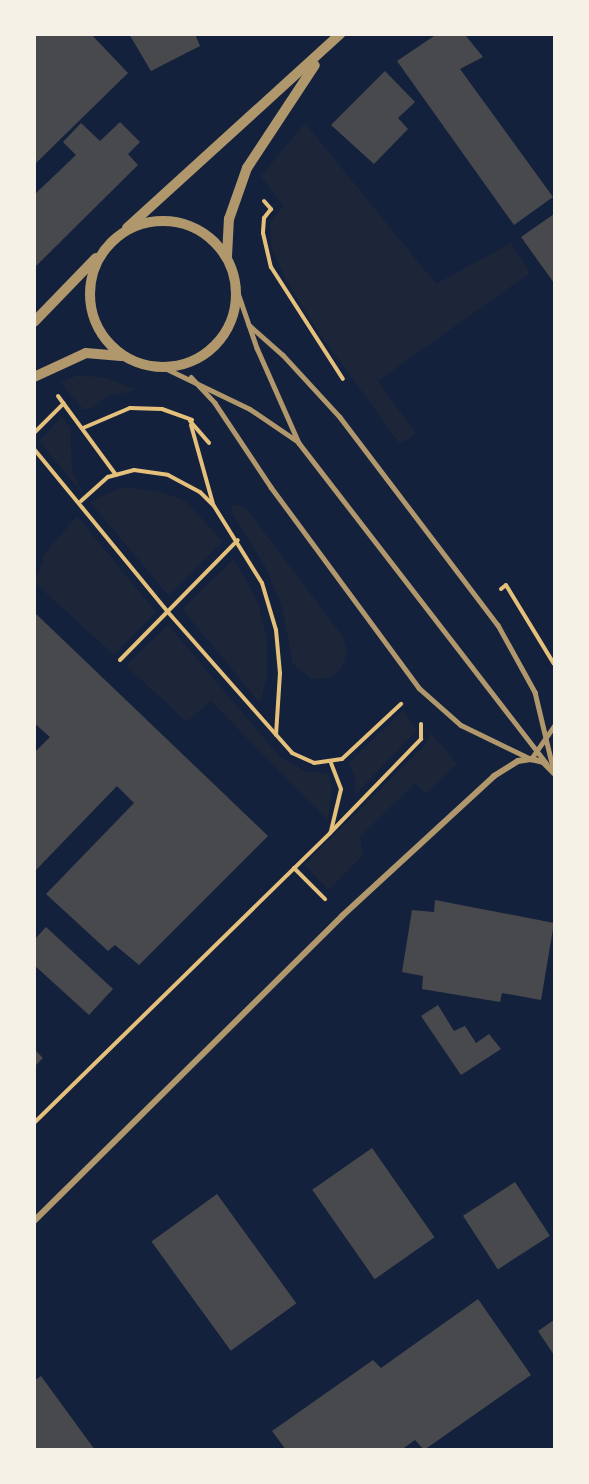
<!DOCTYPE html>
<html>
<head>
<meta charset="utf-8">
<style>
  body { margin:0 }
  #map { position:relative; width:589px; height:1484px; overflow:hidden; background:#14213d; font-family:Quicksand,sans-serif }
  div>[style] { position:absolute }
  [style*='--x'] { left:calc(var(--x)*1px); top:calc(var(--y)*1px); width:calc(var(--w)*1px); rotate:calc(var(--a)*1deg) }
  .green>* { inset:0; background:#1d2539 }
  .building>* { inset:0; background:#48494c; transform-origin:0 0 }
  .path>* { height:4px; margin:-2px; padding:0 2px; transform-origin:2px; border-radius:2px; background:#e5c07b }
  .service>* { height:4.5px; margin:-2.25px; padding:0 2.25px; transform-origin:2.25px; border-radius:2.25px; background:#b1986c }
  .minor>* { height:6px; margin:-3px; padding:0 3px; transform-origin:3px; border-radius:3px; background:#b1986c }
  .tertiary>* { height:10px; margin:-5px; padding:0 5px; transform-origin:5px; border-radius:5px; background:#b1986c }
  .tertiary>.ring { margin:-5px; padding:0; box-sizing:content-box; background:none; border:10px solid #b1986c; border-radius:50% }
  span { translate:-50% -50%; white-space:nowrap; text-align:center; line-height:1.15; -webkit-text-stroke:4.5px #f6f1e7; paint-order:stroke }
  .frame { position:absolute; inset:0; border:36px solid #f6f1e7; pointer-events:none }
</style>
</head>
<body>
<div id="map">
  <div class="green">
    <div style="clip-path:polygon(305px 123px,436px 284px,511px 243px,530px 273px,378px 381px,416px 434px,400px 444px,317px 330px,285px 278px,271px 247px,270px 223px,283px 206px,261px 176px)"></div>
    <div style="clip-path:polygon(79px 375px,106px 378px,136px 390px,108px 396px,90px 409px,83px 409px,60px 382px)"></div>
    <div style="clip-path:polygon(62px 416px,70px 428px,72px 471px,83px 494px,39px 441px)"></div>
    <div style="clip-path:polygon(123px 487px,162px 492px,185px 501px,223px 541px,169px 596px,90px 502px)"></div>
    <div style="clip-path:polygon(237px 504px,248px 511px,343px 637px,347px 652px,342px 668px,329px 678px,312px 679px,293px 664px,281px 603px,265px 566px,232px 513px,232px 506px)"></div>
    <div style="clip-path:polygon(77px 516px,156px 612px,114px 655px,35px 583px,45px 553px)"></div>
    <div style="clip-path:polygon(234px 559px,258px 603px,267px 641px,267px 675px,260px 703px,182px 609px)"></div>
    <div style="clip-path:polygon(168px 625px,280px 757px,305px 771px,328px 774px,332px 789px,328px 821px,211px 701px,187px 722px,126px 666px)"></div>
    <div style="clip-path:polygon(403px 710px,417px 730px,355px 795px,355px 778px,349px 763px)"></div>
    <div style="clip-path:polygon(431px 733px,457px 764px,426px 794px,415px 783px,360px 837px,363px 855px,329px 890px,304px 865px,426px 744px)"></div>
  </div>
  <div class="building">
    <div style="clip-path:polygon(34px 34px,91px 34px,128px 73px,34px 165px)"></div>
    <div style="clip-path:polygon(129px 34px,195px 34px,200px 46px,151px 71px)"></div>
    <div style="clip-path:polygon(437px 34px,466px 36px,483px 57px,460px 69px,553px 197px,514px 225px,397px 61px)"></div>
    <div style="clip-path:polygon(385px 71px,415px 102px,398px 118px,408px 129px,374px 164px,331px 125px)"></div>
    <div style="clip-path:polygon(120px 122px,140px 142px,128px 154px,138px 165px,34px 268px,34px 195px,76px 155px,63px 142px,81px 123px,100px 141px)"></div>
    <div style="clip-path:polygon(554px 214px,554px 283px,521px 237px)"></div>
    <div style="clip-path:polygon(34px 612px,268px 836px,139px 965px,115px 945px,108px 951px,46px 894px,134px 803px,117px 786px,34px 872px,34px 753px,50px 737px,34px 723px)"></div>
    <div style="clip-path:polygon(435px 900px,554px 923px,541px 1000px,502px 993px,500px 1002px,422px 989px,423px 976px,402px 972px,412px 910px,434px 912px)"></div>
    <div style="clip-path:polygon(46px 927px,113px 989px,89px 1015px,34px 965px,34px 940px)"></div>
    <div style="clip-path:polygon(438px 1005px,454px 1031px,465px 1026px,476px 1043px,489px 1034px,501px 1049px,461px 1075px,421px 1016px)"></div>
    <div style="clip-path:polygon(34px 1049px,43px 1058px,34px 1067px)"></div>
    <div style="left:372px;top:1148px;width:109px;height:73px;rotate:55deg"></div>
    <div style="left:515px;top:1182px;width:64px;height:62px;rotate:57deg"></div>
    <div style="left:217px;top:1194px;width:135px;height:81px;rotate:54deg"></div>
    <div style="clip-path:polygon(478px 1299px,531px 1375px,424px 1450px,415px 1440px,401px 1450px,286px 1450px,272px 1431px,373px 1360px,381px 1368px)"></div>
    <div style="clip-path:polygon(554px 1320px,554px 1355px,538px 1331px)"></div>
    <div style="clip-path:polygon(41px 1376px,95px 1450px,34px 1450px,34px 1381px)"></div>
  </div>
  <div class="path">
    <div style="--x:264;--y:201;--w:11;--a:49"></div>
    <div style="--x:271;--y:209;--w:11;--a:128"></div>
    <div style="--x:264;--y:218;--w:15;--a:94"></div>
    <div style="--x:263;--y:233;--w:35;--a:77"></div>
    <div style="--x:271;--y:267;--w:133;--a:57.3"></div>
    <div style="--x:58;--y:396;--w:98;--a:53.7"></div>
    <div style="--x:190;--y:421;--w:29;--a:49"></div>
    <div style="--x:191;--y:425;--w:82;--a:74.4"></div>
    <div style="--x:83;--y:428;--w:51;--a:-23.1"></div>
    <div style="--x:130;--y:408;--w:32;--a:2"></div>
    <div style="--x:162;--y:409;--w:32;--a:20"></div>
    <div style="--x:34;--y:433;--w:42;--a:-45"></div>
    <div style="--x:34;--y:449;--w:210;--a:50.6"></div>
    <div style="--x:167;--y:611;--w:189;--a:48.6"></div>
    <div style="--x:292;--y:753;--w:24;--a:24"></div>
    <div style="--x:314;--y:763;--w:28;--a:-8"></div>
    <div style="--x:342;--y:759;--w:81;--a:-43"></div>
    <div style="--x:81;--y:501;--w:36;--a:-42"></div>
    <div style="--x:108;--y:477;--w:27;--a:-15"></div>
    <div style="--x:134;--y:470;--w:34;--a:8"></div>
    <div style="--x:168;--y:475;--w:36;--a:28"></div>
    <div style="--x:200;--y:492;--w:20;--a:45"></div>
    <div style="--x:214;--y:506;--w:91;--a:58.1"></div>
    <div style="--x:262;--y:583;--w:49;--a:73.4"></div>
    <div style="--x:276;--y:630;--w:43;--a:84.7"></div>
    <div style="--x:280;--y:673;--w:62;--a:93.7"></div>
    <div style="--x:501;--y:589;--w:6;--a:-39"></div>
    <div style="--x:506;--y:585;--w:92;--a:58.7"></div>
    <div style="--x:120;--y:660;--w:168;--a:-45.5"></div>
    <div style="--x:331;--y:831;--w:43;--a:-76.6"></div>
    <div style="--x:341;--y:789;--w:28;--a:-111"></div>
    <div style="--x:294;--y:868;--w:44;--a:45"></div>
    <div style="--x:34;--y:1123;--w:414;--a:-44.4"></div>
    <div style="--x:330;--y:833;--w:131;--a:-45.9"></div>
    <div style="--x:421;--y:739;--w:15;--a:-90"></div>
  </div>
  <div class="service">
    <div style="--x:236;--y:287;--w:65;--a:71"></div>
    <div style="--x:257;--y:348;--w:104;--a:66.1"></div>
    <div style="--x:299;--y:443;--w:404;--a:52.3"></div>
    <div style="--x:249;--y:325;--w:45;--a:41.4"></div>
    <div style="--x:283;--y:355;--w:84;--a:47.4"></div>
    <div style="--x:340;--y:417;--w:261;--a:52.8"></div>
    <div style="--x:498;--y:625;--w:77;--a:61.1"></div>
    <div style="--x:535;--y:692;--w:82;--a:76.6"></div>
    <div style="--x:165;--y:368;--w:94;--a:25.8"></div>
    <div style="--x:250;--y:409;--w:57;--a:34.2"></div>
    <div style="--x:191;--y:377;--w:35;--a:47"></div>
    <div style="--x:215;--y:403;--w:101;--a:56.3"></div>
    <div style="--x:271;--y:487;--w:250;--a:53.6"></div>
    <div style="--x:419;--y:688;--w:56;--a:41.4"></div>
    <div style="--x:461;--y:725;--w:78;--a:25.9"></div>
    <div style="--x:531;--y:759;--w:40;--a:-55.1"></div>
  </div>
  <div class="minor">
    <div style="--x:34;--y:1221;--w:433;--a:-44.7"></div>
    <div style="--x:342;--y:916;--w:207;--a:-42.6"></div>
    <div style="--x:494;--y:776;--w:28;--a:-32"></div>
    <div style="--x:518;--y:761;--w:13;--a:-9"></div>
    <div style="--x:531;--y:759;--w:12;--a:14"></div>
    <div style="--x:543;--y:762;--w:16;--a:45"></div>
  </div>
  <div class="tertiary">
    <div class="ring" style="left:90px;top:221px;width:136px;height:136px"></div>
    <div style="--x:127;--y:228;--w:288;--a:-42.3"></div>
    <div style="--x:227;--y:256;--w:37;--a:-87"></div>
    <div style="--x:229;--y:219;--w:54;--a:-70.6"></div>
    <div style="--x:247;--y:168;--w:123;--a:-56.6"></div>
    <div style="--x:34;--y:322;--w:89;--a:-45.9"></div>
    <div style="--x:34;--y:377;--w:57;--a:-24.8"></div>
    <div style="--x:86;--y:353;--w:35;--a:5"></div>
  </div>
  <div class="frame"></div>
</div>
</body>
</html>
